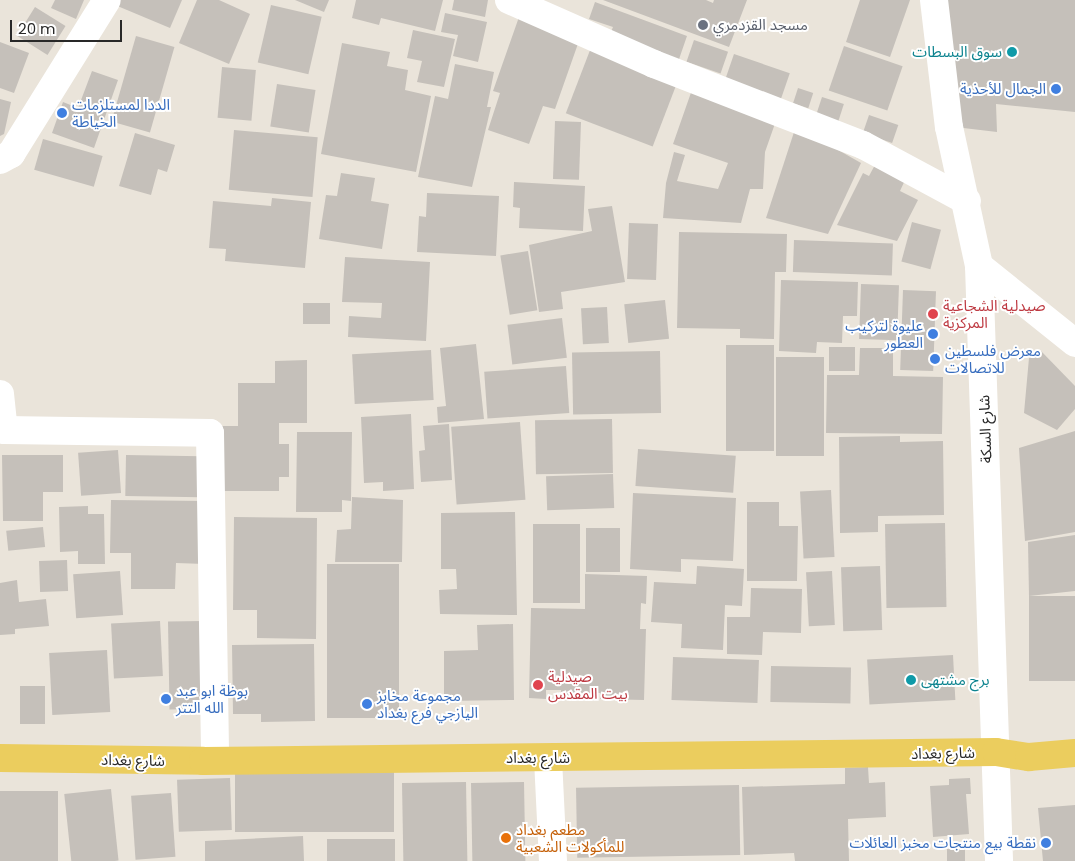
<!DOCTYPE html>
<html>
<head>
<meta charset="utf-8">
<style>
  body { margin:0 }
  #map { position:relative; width:1075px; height:861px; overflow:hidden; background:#eae4da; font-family:Poppins,"Noto Sans Arabic",sans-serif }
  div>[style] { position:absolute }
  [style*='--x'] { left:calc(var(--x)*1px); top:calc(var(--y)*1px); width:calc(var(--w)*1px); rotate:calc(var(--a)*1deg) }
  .building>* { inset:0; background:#c5c0ba; transform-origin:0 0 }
  .minor>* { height:28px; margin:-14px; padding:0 14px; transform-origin:14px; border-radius:14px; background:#fff }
  .major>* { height:28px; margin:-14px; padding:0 14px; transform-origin:14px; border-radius:14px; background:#ebcd5e }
  .dots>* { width:14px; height:14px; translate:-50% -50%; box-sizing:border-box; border:2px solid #fff; border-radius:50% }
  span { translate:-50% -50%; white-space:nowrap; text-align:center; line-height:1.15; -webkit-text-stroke:4px #fff; paint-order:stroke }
  .worship-label { font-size:15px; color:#5b616d }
  .left { translate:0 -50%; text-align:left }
  .culture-label { font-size:15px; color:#0d838f }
  .right { translate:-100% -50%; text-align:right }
  .shop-label { font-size:15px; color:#366cbe }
  .health-label { font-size:15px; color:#be3a42 }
  .street-label { font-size:15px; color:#282828 }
  .food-label { font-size:15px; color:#c56008 }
  .scale { position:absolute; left:10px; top:20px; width:112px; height:22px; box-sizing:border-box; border:2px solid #282828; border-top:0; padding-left:6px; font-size:15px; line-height:18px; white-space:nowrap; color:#282828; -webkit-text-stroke:4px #fff; paint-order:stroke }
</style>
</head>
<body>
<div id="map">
  <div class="building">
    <div style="clip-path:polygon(55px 0,84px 0,76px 19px,51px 8px)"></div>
    <div style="clip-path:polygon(118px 0,182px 0,170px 28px,115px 5px)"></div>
    <div style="clip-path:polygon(197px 0,219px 0,250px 14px,229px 64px,179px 43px)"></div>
    <div style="clip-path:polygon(295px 0,329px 0,324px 12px)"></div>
    <div style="clip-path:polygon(356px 0,443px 0,435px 31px,381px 18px,379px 25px,352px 18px)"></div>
    <div style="clip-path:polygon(454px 0,488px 0,485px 17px,452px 10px)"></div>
    <div style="clip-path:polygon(603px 0,706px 0,713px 3px,714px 0,747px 0,729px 47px)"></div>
    <div style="clip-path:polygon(860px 0,910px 0,890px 57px,846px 42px)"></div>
    <div style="clip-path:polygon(945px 0,1075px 0,1075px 112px,996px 104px,997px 132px,955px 127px)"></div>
    <div style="clip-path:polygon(595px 2px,687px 36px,677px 65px,608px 39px,613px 27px,589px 19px)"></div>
    <div style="left:271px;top:5px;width:52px;height:59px;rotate:13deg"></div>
    <div style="left:35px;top:7px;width:36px;height:34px;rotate:32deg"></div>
    <div style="clip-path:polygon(445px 13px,487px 22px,478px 62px,453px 56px,458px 35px,441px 32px)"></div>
    <div style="clip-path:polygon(519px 17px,580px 38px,555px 109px,543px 106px,529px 144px,488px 130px,500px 93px,493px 91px)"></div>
    <div style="clip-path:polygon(413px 30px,455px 39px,444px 87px,417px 82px,422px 61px,407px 58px)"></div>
    <div style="left:136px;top:36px;width:40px;height:89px;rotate:16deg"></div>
    <div style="left:694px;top:40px;width:36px;height:23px;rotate:19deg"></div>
    <div style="clip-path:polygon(0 42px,29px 53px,14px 93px,0 88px)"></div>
    <div style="clip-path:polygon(342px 43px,390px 52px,387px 66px,408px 70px,405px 90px,431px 96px,416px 172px,321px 154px)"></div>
    <div style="left:592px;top:45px;width:93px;height:73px;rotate:21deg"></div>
    <div style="left:844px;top:46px;width:62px;height:47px;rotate:19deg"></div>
    <div style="left:734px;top:54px;width:59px;height:27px;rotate:19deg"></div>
    <div style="clip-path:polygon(455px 64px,494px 72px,487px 107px,491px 107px,472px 187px,418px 177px,435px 96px,448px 99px)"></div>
    <div style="left:222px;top:67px;width:34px;height:51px;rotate:5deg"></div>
    <div style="clip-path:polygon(92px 71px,118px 80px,94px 148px,52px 133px,63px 102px,78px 108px)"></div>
    <div style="left:277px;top:84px;width:39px;height:43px;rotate:9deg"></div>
    <div style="clip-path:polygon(694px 84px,778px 115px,765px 152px,763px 189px,750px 189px,741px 223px,663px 218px,666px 183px,674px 152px,685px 155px,677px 181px,718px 189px,728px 163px,673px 144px)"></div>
    <div style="left:798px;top:88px;width:16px;height:16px;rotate:18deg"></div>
    <div style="left:822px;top:97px;width:23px;height:18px;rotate:18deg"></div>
    <div style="clip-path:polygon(0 99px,11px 102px,4px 134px,0 136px)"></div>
    <div style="left:869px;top:115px;width:31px;height:19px;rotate:19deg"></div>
    <div style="left:555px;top:121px;width:26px;height:58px;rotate:2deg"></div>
    <div style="clip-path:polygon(796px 126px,861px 163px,828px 234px,766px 218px)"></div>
    <div style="left:234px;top:130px;width:84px;height:60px;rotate:5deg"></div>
    <div style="clip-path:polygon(135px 133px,175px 145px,167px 172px,158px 169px,151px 195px,119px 186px)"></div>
    <div style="left:43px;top:139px;width:62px;height:32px;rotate:16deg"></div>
    <div style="clip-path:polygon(876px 163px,906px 178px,900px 191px,918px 200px,897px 241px,837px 225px,863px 173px,869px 176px)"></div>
    <div style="clip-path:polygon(341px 173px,375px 178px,371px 201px,389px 204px,382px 249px,319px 239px,326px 195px,337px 196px)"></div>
    <div style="clip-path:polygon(514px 182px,585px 186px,583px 231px,519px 228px,520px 208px,513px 207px)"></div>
    <div style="clip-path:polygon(427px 193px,499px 196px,496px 256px,417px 252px,419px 216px,426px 217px)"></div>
    <div style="clip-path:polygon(272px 198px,311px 202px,305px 268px,225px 261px,226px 249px,209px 248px,213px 201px,271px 206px)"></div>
    <div style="clip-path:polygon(612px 206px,625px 282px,561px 292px,563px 309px,539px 312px,529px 245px,592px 231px,588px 209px)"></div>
    <div style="left:912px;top:222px;width:30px;height:41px;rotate:15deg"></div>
    <div style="left:629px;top:223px;width:29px;height:56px;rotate:2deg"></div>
    <div style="clip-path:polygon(679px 232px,787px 234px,786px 272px,775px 272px,774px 339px,740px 338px,740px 329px,677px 328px)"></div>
    <div style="left:794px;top:240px;width:99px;height:32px;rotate:2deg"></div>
    <div style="left:528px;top:251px;width:60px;height:28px;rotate:81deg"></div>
    <div style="clip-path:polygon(345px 257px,430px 262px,426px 341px,348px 337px,349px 316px,381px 318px,382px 303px,342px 302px)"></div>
    <div style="clip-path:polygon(781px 280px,858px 282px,857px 316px,843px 316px,842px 343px,817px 342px,816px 353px,779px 351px)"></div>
    <div style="left:861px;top:284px;width:38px;height:55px;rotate:2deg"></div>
    <div style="left:903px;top:290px;width:33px;height:80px;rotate:2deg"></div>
    <div style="left:665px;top:300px;width:39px;height:41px;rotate:84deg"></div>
    <div style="left:330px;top:303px;width:21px;height:27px;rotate:90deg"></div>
    <div style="left:607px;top:307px;width:36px;height:26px;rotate:87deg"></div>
    <div style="left:562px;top:318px;width:40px;height:55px;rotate:83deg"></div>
    <div style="clip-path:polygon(476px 344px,484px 419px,438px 423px,437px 407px,446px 406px,440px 348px)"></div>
    <div style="left:726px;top:345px;width:48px;height:106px"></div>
    <div style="left:829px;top:347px;width:26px;height:24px"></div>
    <div style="clip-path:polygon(860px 348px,893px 348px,893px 376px,943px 377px,942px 434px,826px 433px,827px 375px,859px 375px)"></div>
    <div style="left:431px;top:350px;width:50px;height:79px;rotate:87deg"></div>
    <div style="left:660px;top:351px;width:62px;height:88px;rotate:89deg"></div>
    <div style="clip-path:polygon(1041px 351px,1075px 386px,1075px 409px,1057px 430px,1024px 413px,1029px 358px)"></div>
    <div style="left:776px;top:357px;width:48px;height:99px"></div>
    <div style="clip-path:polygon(307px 360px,307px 423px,279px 423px,279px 444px,289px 444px,289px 477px,279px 477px,279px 491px,216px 491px,216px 426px,238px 426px,238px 383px,275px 383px,275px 361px)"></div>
    <div style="left:566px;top:366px;width:47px;height:82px;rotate:86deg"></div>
    <div style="clip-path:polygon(411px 414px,414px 489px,383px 491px,383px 482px,364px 483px,361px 417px)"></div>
    <div style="left:612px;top:419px;width:54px;height:77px;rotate:89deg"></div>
    <div style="left:520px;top:422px;width:78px;height:69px;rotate:86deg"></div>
    <div style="clip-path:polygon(449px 424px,452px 480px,421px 482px,419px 451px,425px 450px,423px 426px)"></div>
    <div style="clip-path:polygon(1075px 431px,1075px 532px,1025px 541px,1019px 448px)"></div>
    <div style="clip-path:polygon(297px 432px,352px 432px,351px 501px,342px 500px,342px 512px,296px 512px)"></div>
    <div style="clip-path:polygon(900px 436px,900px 442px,943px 441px,944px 515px,878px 516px,878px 532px,840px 533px,839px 437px)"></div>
    <div style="left:638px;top:449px;width:98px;height:37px;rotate:4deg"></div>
    <div style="left:118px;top:450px;width:43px;height:40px;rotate:86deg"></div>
    <div style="clip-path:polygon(2px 455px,63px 455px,63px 492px,43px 492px,43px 521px,3px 521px)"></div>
    <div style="left:126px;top:455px;width:75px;height:41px;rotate:1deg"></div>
    <div style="left:613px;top:474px;width:34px;height:67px;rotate:88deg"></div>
    <div style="left:831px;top:490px;width:67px;height:31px;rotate:87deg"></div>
    <div style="clip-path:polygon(633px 493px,736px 498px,733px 561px,681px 559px,681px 572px,630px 569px)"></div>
    <div style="clip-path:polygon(352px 497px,403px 500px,402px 562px,335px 562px,337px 530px,351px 529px)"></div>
    <div style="clip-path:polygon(111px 500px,206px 501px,205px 564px,176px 563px,175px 589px,131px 589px,131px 553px,110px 553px)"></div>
    <div style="clip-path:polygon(747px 502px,779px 502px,779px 526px,798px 526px,797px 581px,747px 581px)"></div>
    <div style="clip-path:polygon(88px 506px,88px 514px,104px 514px,105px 564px,78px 564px,78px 551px,60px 552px,59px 507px)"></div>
    <div style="clip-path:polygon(515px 512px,517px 615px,440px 614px,439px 590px,457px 589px,456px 569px,441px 569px,441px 513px)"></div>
    <div style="clip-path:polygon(234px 517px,317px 518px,316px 639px,257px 638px,257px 610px,233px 610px)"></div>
    <div style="left:945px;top:523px;width:84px;height:60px;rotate:89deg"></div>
    <div style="left:533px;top:524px;width:47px;height:79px"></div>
    <div style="left:43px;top:527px;width:20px;height:37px;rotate:84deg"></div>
    <div style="left:586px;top:528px;width:34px;height:44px"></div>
    <div style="clip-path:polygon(1075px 535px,1075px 591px,1029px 596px,1028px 542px)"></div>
    <div style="left:67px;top:560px;width:31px;height:28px;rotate:88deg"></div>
    <div style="left:327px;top:564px;width:72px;height:154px"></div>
    <div style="clip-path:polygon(697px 566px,744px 569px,742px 606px,725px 605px,723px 650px,681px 648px,682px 624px,651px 622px,654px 582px,696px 584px)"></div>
    <div style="left:880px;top:566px;width:64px;height:39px;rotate:88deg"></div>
    <div style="left:120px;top:571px;width:44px;height:47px;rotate:86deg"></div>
    <div style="left:832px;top:571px;width:54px;height:26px;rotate:87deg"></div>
    <div style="clip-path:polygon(585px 574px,647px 576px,646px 604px,641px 603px,640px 629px,646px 629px,644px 700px,600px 699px,600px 693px,576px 693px,576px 700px,561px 699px,561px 690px,546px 690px,546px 699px,529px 698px,531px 608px,585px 609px)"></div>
    <div style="clip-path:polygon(17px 580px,19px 602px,46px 599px,49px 626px,15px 629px,15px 634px,0 635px,0 583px)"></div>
    <div style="clip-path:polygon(751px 588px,802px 589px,801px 633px,763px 632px,762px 655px,727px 654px,727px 617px,750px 617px)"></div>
    <div style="left:1075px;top:596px;width:85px;height:46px;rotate:90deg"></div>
    <div style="left:160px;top:621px;width:55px;height:49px;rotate:87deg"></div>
    <div style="left:203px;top:621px;width:88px;height:35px;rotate:89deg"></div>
    <div style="clip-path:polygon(513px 624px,514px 700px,444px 701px,444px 651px,478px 650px,477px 625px)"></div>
    <div style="clip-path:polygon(314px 644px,315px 721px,261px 722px,261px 714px,233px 714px,232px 645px)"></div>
    <div style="left:107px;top:650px;width:62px;height:58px;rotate:87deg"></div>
    <div style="left:953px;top:655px;width:45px;height:86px;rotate:87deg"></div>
    <div style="left:673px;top:657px;width:86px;height:43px;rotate:2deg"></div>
    <div style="left:771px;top:666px;width:80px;height:36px;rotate:1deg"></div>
    <div style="left:20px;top:686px;width:25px;height:38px"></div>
    <div style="clip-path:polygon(868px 767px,869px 783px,885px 782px,886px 817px,848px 819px,849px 861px,795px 861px,794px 853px,744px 855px,742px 787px,845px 784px,845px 768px)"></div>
    <div style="left:394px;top:770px;width:62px;height:159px;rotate:90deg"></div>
    <div style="left:230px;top:778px;width:52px;height:53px;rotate:88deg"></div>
    <div style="clip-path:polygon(970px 778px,971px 794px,966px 794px,969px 834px,933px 837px,930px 786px,949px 785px,949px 779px)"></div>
    <div style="left:466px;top:782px;width:79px;height:64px;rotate:89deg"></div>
    <div style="left:524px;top:782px;width:79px;height:53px;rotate:89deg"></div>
    <div style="left:739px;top:785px;width:70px;height:163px;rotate:89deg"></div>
    <div style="left:111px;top:789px;width:72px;height:47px;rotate:84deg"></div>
    <div style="left:0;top:791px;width:58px;height:70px"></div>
    <div style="left:171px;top:793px;width:64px;height:40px;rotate:86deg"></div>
    <div style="clip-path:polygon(1075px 805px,1075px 861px,1043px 861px,1038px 808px)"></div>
    <div style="clip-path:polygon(303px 836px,304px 861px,205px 861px,205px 841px)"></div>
    <div style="left:395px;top:839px;width:22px;height:68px;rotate:90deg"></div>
    <div style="left:947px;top:849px;width:18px;height:12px"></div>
  </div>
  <div class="minor">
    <div style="--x:509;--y:0;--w:158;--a:23.8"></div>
    <div style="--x:654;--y:64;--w:224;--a:21.2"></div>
    <div style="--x:863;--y:145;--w:118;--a:28.3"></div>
    <div style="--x:934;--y:0;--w:128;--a:83.3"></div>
    <div style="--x:949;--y:127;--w:142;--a:77.8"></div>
    <div style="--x:979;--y:266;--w:595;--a:88.07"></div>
    <div style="--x:0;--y:160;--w:13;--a:-29"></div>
    <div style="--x:11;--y:154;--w:181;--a:-58.1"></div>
    <div style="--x:979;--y:266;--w:123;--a:38.7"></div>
    <div style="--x:0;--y:394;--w:36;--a:84"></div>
    <div style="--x:4;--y:430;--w:206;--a:0.8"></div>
    <div style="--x:210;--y:433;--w:327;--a:89.1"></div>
    <div style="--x:548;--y:759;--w:102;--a:87.2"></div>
  </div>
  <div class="major">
    <div style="--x:0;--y:758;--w:203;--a:0.8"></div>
    <div style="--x:203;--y:761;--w:793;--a:-0.65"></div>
    <div style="--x:996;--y:752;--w:33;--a:9"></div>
    <div style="--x:1029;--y:757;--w:46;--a:-5"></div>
  </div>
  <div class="dots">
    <div style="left:703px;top:25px;background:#6b7280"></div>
    <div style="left:1012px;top:52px;background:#0f9aa8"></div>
    <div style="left:1056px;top:89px;background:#3f7fe0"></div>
    <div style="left:62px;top:113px;background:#3f7fe0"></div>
    <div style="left:933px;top:314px;background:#e0444e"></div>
    <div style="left:933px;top:334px;background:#3f7fe0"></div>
    <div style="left:935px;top:359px;background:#3f7fe0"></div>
    <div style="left:911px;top:680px;background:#0f9aa8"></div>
    <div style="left:538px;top:685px;background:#e0444e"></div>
    <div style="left:166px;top:699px;background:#3f7fe0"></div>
    <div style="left:367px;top:704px;background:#3f7fe0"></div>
    <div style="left:506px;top:838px;background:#e8710a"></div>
    <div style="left:1046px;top:843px;background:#3f7fe0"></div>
  </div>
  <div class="worship-label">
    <span class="left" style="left:713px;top:25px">مسجد القزدمري</span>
  </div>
  <div class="culture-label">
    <span class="right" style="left:1002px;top:52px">سوق البسطات</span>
    <span class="left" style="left:921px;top:680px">برج مشتهى</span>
  </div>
  <div class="shop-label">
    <span class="right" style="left:1046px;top:89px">الجمال للأحذية</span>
    <span class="left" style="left:72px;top:113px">الددا لمستلزمات<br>الخياطة</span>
    <span class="right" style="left:923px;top:334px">عليوة لتركيب<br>العطور</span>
    <span class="left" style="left:945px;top:359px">معرض فلسطين<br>للاتصالات</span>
    <span class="left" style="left:176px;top:699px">بوظة ابو عبد<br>الله التتر</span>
    <span class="left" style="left:377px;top:704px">مجموعة مخابز<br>اليازجي فرع بغداد</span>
    <span class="right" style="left:1036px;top:843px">نقطة بيع منتجات مخبز العائلات</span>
  </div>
  <div class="health-label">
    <span class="left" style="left:943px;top:314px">صيدلية الشجاعية<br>المركزية</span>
    <span class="left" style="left:548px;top:685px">صيدلية<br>بيت المقدس</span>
  </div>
  <div class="street-label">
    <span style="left:985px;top:429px;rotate:-92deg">شارع السكة</span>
    <span style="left:943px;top:753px;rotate:-1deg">شارع بغداد</span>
    <span style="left:538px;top:758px">شارع بغداد</span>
    <span style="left:133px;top:760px;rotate:1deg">شارع بغداد</span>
  </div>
  <div class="food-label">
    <span class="left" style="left:516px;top:838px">مطعم بغداد<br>للمأكولات الشعبية</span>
  </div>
  <div class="scale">20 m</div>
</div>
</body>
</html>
